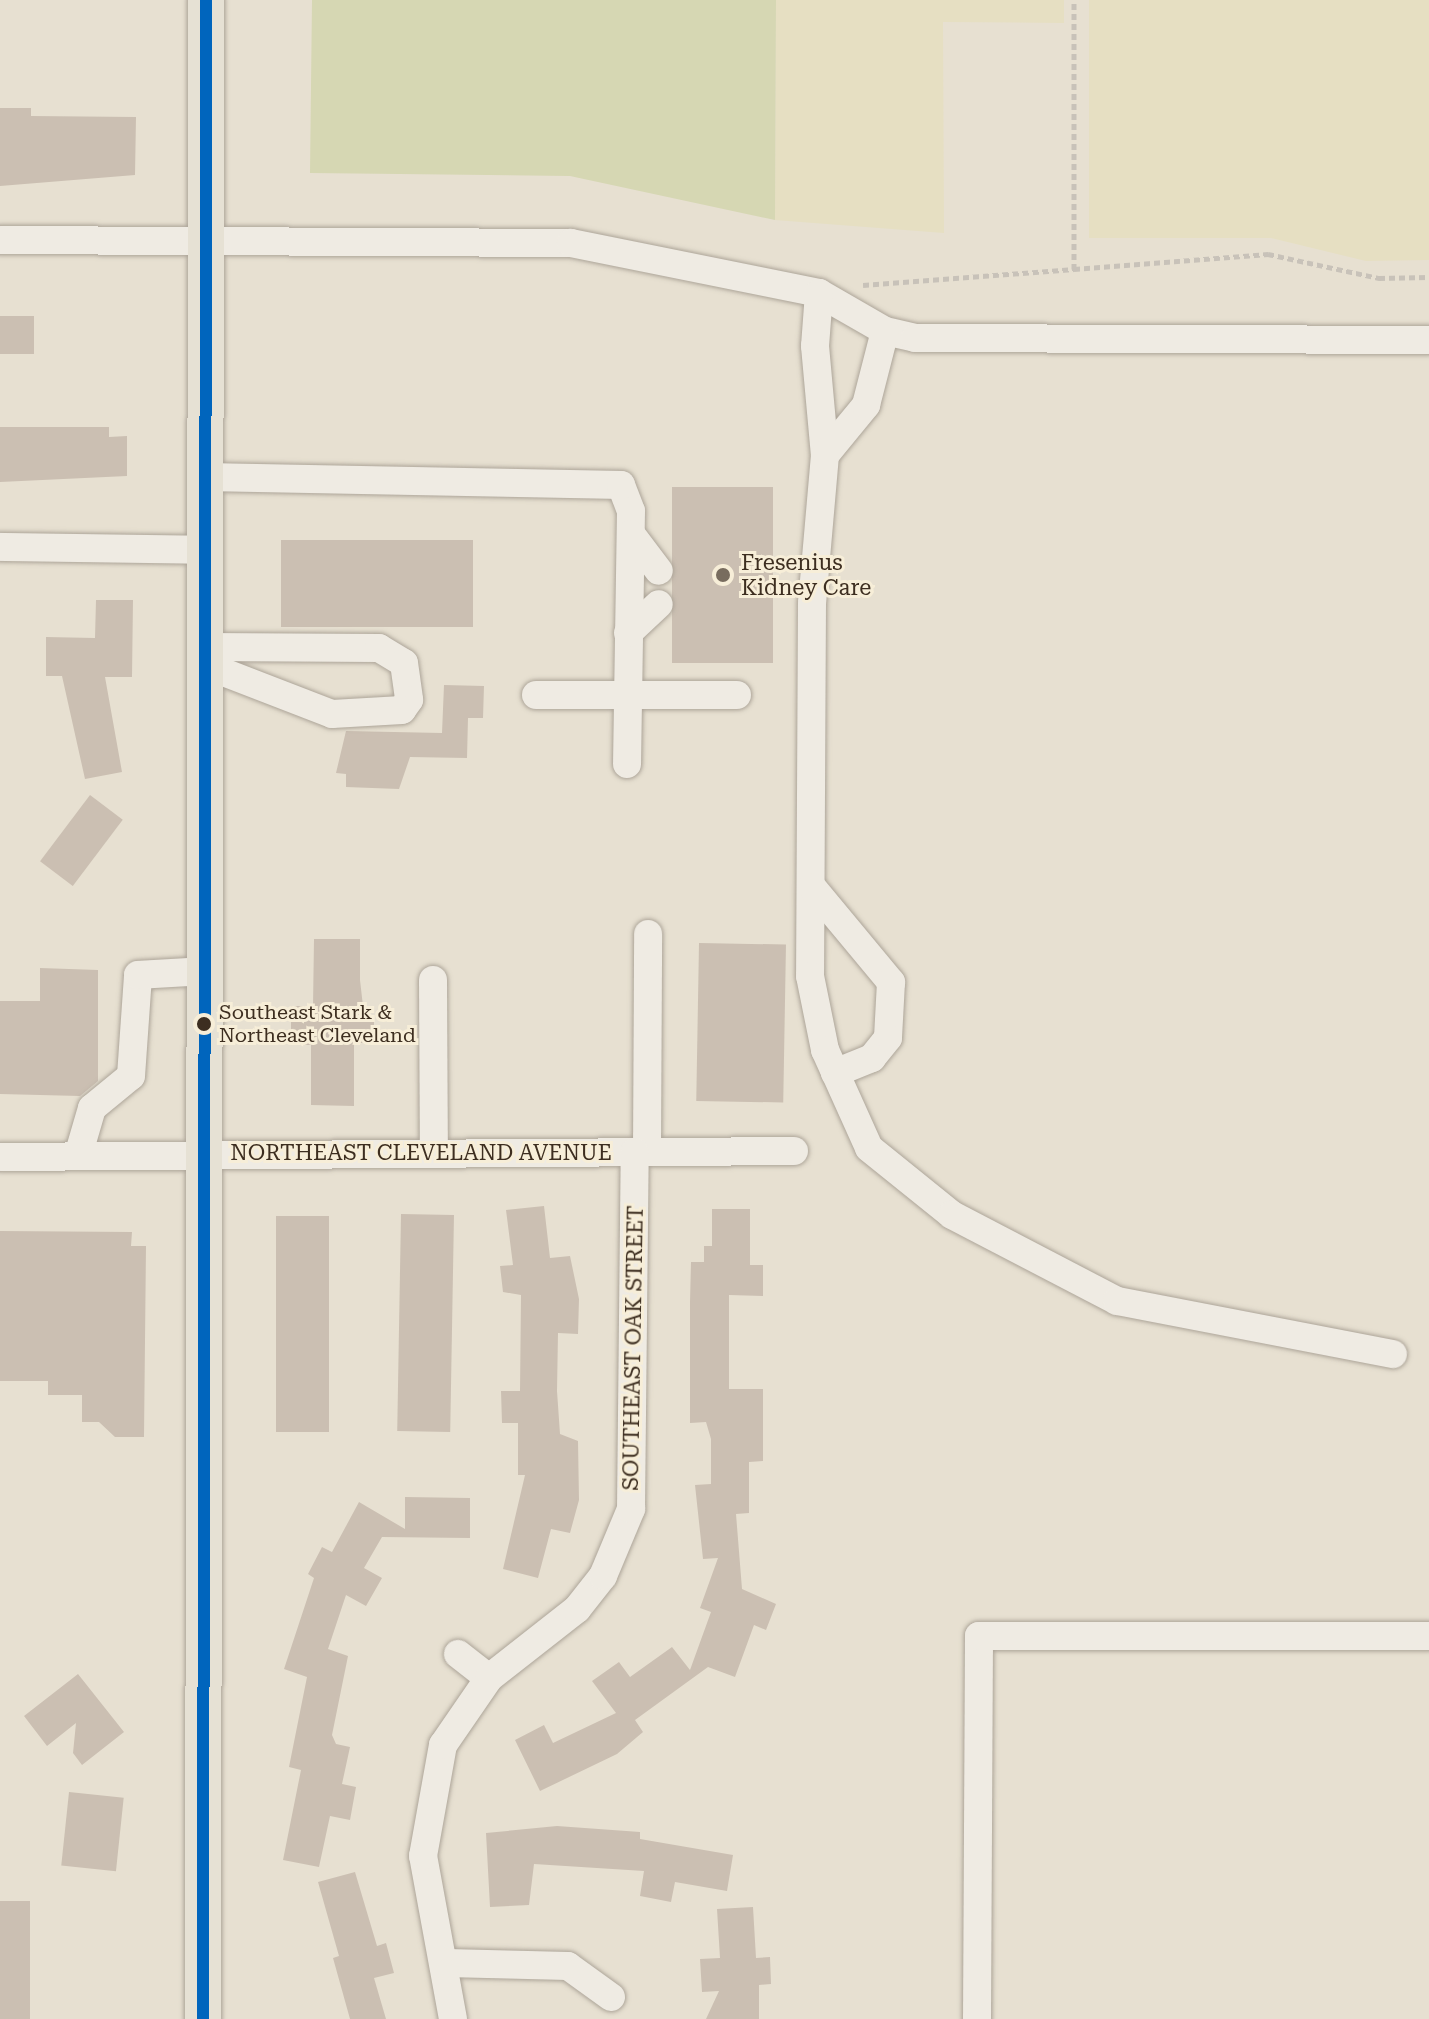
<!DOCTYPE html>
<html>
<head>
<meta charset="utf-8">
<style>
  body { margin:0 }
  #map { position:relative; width:1429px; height:2019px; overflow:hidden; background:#e7e0d1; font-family:"Roboto Serif",serif }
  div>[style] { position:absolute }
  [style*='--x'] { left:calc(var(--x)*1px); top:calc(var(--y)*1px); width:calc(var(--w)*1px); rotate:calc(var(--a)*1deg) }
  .farmland>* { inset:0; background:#e6dfc2 }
  .green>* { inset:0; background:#d6d7b3 }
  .building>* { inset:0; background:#cbbfb2; transform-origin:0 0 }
  .path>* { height:5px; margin-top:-2.5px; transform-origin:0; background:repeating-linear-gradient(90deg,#c8c2b9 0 6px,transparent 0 10px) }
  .roads { filter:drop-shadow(0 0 2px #ada599) drop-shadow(0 0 2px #ada599) }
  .minor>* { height:28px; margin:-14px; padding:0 14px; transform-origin:14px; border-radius:14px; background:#efebe3 }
  .major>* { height:36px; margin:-18px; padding:0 18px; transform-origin:18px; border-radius:18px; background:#e6e1d4 }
  .bus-1>* { height:12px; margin:-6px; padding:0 6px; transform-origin:6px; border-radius:6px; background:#0065bd }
  .dots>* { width:22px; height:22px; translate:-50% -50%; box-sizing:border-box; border:4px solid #f7eed8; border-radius:50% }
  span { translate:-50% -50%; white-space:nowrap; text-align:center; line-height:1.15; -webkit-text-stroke:6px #f7eed8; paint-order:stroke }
  .bus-label { font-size:20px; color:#3d2e20 }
  .left { translate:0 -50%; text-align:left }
  .poi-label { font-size:22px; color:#3d2e20 }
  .street-label { font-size:22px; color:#3d2e20 }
</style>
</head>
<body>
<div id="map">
  <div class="farmland">
    <div style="clip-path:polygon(776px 0,1064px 0,1064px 23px,943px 22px,944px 233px,775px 220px)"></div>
    <div style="clip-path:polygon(1089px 0,1429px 0,1429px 260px,1366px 261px,1271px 238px,1089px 238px)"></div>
  </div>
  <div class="green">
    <div style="clip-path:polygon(312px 0,776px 0,775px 220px,570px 176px,310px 173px)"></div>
  </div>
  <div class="building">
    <div style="clip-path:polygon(0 108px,31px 108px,31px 116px,136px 117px,135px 175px,0 186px)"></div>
    <div style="left:0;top:316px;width:34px;height:38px"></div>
    <div style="clip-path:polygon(0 427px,109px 427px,109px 437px,127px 436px,127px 476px,0 482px)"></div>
    <div style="left:672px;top:487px;width:101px;height:176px"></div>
    <div style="left:281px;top:540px;width:192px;height:87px"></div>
    <div style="clip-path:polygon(96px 600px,133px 600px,132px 677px,105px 677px,122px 772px,85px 779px,62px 676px,46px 676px,46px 637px,95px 638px)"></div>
    <div style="clip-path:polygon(444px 685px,484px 686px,483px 718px,468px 718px,467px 758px,410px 757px,399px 789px,346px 787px,346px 774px,336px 773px,346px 731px,442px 733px)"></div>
    <div style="left:90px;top:795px;width:41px;height:83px;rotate:37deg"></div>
    <div style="clip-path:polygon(314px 939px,360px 939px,360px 980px,364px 1015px,374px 1016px,374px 1043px,354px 1043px,354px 1106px,311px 1105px,311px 1045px,291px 1045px,291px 1006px,313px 1006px)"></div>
    <div style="left:699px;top:943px;width:87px;height:158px;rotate:1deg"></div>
    <div style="clip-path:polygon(40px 968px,98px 970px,98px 1081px,80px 1096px,0 1094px,0 1001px,40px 1001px)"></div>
    <div style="clip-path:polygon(544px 1206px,550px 1258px,570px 1256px,579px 1299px,578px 1334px,558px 1333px,557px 1391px,560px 1434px,578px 1441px,579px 1500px,570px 1533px,551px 1529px,538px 1578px,503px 1569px,525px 1475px,518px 1475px,518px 1423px,502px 1423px,501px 1391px,520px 1391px,521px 1295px,503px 1292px,500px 1266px,513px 1265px,506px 1210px)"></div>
    <div style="clip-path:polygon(712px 1209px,750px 1209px,750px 1265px,763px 1265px,763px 1296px,729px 1295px,729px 1389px,763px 1389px,763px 1461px,749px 1462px,749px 1513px,736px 1514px,742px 1589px,776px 1604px,766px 1630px,754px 1625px,735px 1677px,708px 1667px,635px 1720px,643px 1732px,617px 1754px,540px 1791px,515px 1740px,544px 1725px,553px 1743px,616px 1713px,592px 1681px,619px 1662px,630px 1677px,672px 1647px,690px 1670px,711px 1612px,700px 1608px,718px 1558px,703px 1559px,695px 1485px,711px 1484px,711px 1439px,706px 1422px,690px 1423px,690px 1302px,691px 1262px,704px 1262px,704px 1246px,712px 1246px)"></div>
    <div style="left:401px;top:1214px;width:53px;height:217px;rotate:1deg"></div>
    <div style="left:276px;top:1216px;width:53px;height:216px"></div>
    <div style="clip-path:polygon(0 1231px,132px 1232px,131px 1246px,146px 1246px,144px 1437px,115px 1437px,99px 1422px,82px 1422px,82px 1395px,48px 1395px,48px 1381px,0 1381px)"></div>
    <div style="clip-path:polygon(405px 1497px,470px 1498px,470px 1538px,382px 1537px,364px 1568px,382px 1578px,366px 1606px,346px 1595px,328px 1649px,348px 1656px,332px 1735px,336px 1744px,350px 1747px,342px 1784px,356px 1787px,350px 1820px,330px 1816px,319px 1867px,283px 1860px,301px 1770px,289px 1767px,307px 1677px,284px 1669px,314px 1578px,308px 1574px,322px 1547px,332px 1552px,359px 1502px,405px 1529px)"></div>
    <div style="clip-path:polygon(78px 1674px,124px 1732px,82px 1765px,73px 1753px,76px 1723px,47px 1746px,24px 1716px)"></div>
    <div style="left:69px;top:1792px;width:55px;height:74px;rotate:6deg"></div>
    <div style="clip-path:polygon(557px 1826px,640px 1832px,640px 1839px,733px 1855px,727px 1891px,675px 1882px,671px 1902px,640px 1896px,644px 1871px,534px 1864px,529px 1905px,490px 1907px,486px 1833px)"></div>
    <div style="clip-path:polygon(355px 1872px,377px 1946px,386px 1943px,394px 1973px,374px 1978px,386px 2019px,350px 2019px,333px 1958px,339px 1956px,318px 1882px)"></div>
    <div style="left:0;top:1901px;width:30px;height:118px"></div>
    <div style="clip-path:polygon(753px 1907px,756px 1958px,770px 1957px,771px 1984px,759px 1985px,759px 2019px,706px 2019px,719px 1991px,702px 1992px,700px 1959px,720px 1958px,717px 1909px)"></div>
  </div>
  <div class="path">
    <div style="--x:1074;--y:269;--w:195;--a:-4.4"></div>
    <div style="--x:1268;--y:254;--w:114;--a:12.2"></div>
    <div style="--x:1379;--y:278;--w:50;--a:-1.1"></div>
    <div style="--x:863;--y:285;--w:212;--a:-4.3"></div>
    <div style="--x:1074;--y:269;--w:269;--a:-90"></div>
  </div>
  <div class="roads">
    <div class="minor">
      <div style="--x:0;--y:240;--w:571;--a:0.3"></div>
      <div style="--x:571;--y:243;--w:253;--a:11.4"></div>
      <div style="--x:819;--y:293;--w:76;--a:29.9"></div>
      <div style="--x:885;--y:331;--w:31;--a:13"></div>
      <div style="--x:915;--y:338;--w:514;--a:0.22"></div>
      <div style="--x:819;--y:293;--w:53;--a:94.3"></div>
      <div style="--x:815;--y:346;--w:109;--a:84.8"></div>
      <div style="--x:825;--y:455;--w:149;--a:95"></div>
      <div style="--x:812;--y:603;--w:373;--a:90.3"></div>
      <div style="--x:810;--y:976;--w:76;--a:78.5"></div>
      <div style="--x:825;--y:1050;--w:107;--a:65.8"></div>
      <div style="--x:869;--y:1148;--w:107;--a:38.9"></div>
      <div style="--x:952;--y:1215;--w:186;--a:27.5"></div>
      <div style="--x:1117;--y:1301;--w:281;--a:10.9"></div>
      <div style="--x:825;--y:455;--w:65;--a:-50.6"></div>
      <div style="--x:866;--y:405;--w:76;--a:-75.6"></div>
      <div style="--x:206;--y:477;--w:415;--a:1.1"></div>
      <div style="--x:621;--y:485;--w:28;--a:69"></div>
      <div style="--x:631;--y:511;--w:253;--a:90.9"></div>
      <div style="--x:631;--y:534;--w:46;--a:52.9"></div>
      <div style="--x:0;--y:547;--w:205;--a:0.8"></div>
      <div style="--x:628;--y:633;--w:42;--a:-43.1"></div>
      <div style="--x:205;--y:647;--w:174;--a:0.3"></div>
      <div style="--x:379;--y:648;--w:29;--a:31"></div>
      <div style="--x:404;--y:663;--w:37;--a:82"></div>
      <div style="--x:409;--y:700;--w:12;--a:125"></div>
      <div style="--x:402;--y:710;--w:70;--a:176.7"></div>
      <div style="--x:332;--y:714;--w:136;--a:-158.9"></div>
      <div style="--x:536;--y:695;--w:201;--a:0"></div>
      <div style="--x:812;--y:887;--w:124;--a:50.3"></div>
      <div style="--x:891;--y:982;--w:56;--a:93.1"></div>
      <div style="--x:888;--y:1038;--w:26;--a:129"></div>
      <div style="--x:872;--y:1058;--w:40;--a:158"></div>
      <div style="--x:433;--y:980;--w:173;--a:89.7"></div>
      <div style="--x:647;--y:1152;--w:218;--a:-89.7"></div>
      <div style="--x:78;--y:1156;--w:50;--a:-73.7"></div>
      <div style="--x:92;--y:1108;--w:50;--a:-39.4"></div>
      <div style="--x:131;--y:1076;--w:101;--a:-86"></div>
      <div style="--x:138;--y:975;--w:67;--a:-3.4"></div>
      <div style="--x:0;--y:1157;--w:794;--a:-0.43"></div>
      <div style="--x:458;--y:1654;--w:39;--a:38"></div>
      <div style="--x:447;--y:1963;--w:121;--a:1.4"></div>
      <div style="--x:568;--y:1966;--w:53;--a:35.8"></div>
      <div style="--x:453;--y:2019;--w:166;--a:-100.4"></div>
      <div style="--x:423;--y:1856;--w:113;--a:-79.8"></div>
      <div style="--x:443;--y:1745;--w:81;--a:-55.5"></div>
      <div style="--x:489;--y:1678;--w:112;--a:-38.1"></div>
      <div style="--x:577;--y:1609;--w:42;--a:-51.8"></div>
      <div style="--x:603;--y:1576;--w:73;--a:-67.3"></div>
      <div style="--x:631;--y:1509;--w:357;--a:-89.4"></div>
      <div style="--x:977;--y:2019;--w:383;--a:-89.7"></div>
      <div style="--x:979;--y:1636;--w:450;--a:0"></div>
    </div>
    <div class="major">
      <div style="--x:203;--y:2019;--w:2019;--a:-89.91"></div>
    </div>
  </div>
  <div class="bus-1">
    <div style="--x:203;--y:2019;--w:2019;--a:-89.91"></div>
  </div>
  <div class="dots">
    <div style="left:723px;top:575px;background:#786c5e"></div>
    <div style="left:204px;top:1024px;background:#3d2e20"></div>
  </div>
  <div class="bus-label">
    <span class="left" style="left:219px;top:1024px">Southeast Stark &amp;<br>Northeast Cleveland</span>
  </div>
  <div class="poi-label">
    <span class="left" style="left:741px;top:575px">Fresenius<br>Kidney Care</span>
  </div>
  <div class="street-label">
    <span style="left:421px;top:1153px">NORTHEAST CLEVELAND AVENUE</span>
    <span style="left:633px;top:1348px;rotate:-89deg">SOUTHEAST OAK STREET</span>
  </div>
</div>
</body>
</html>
